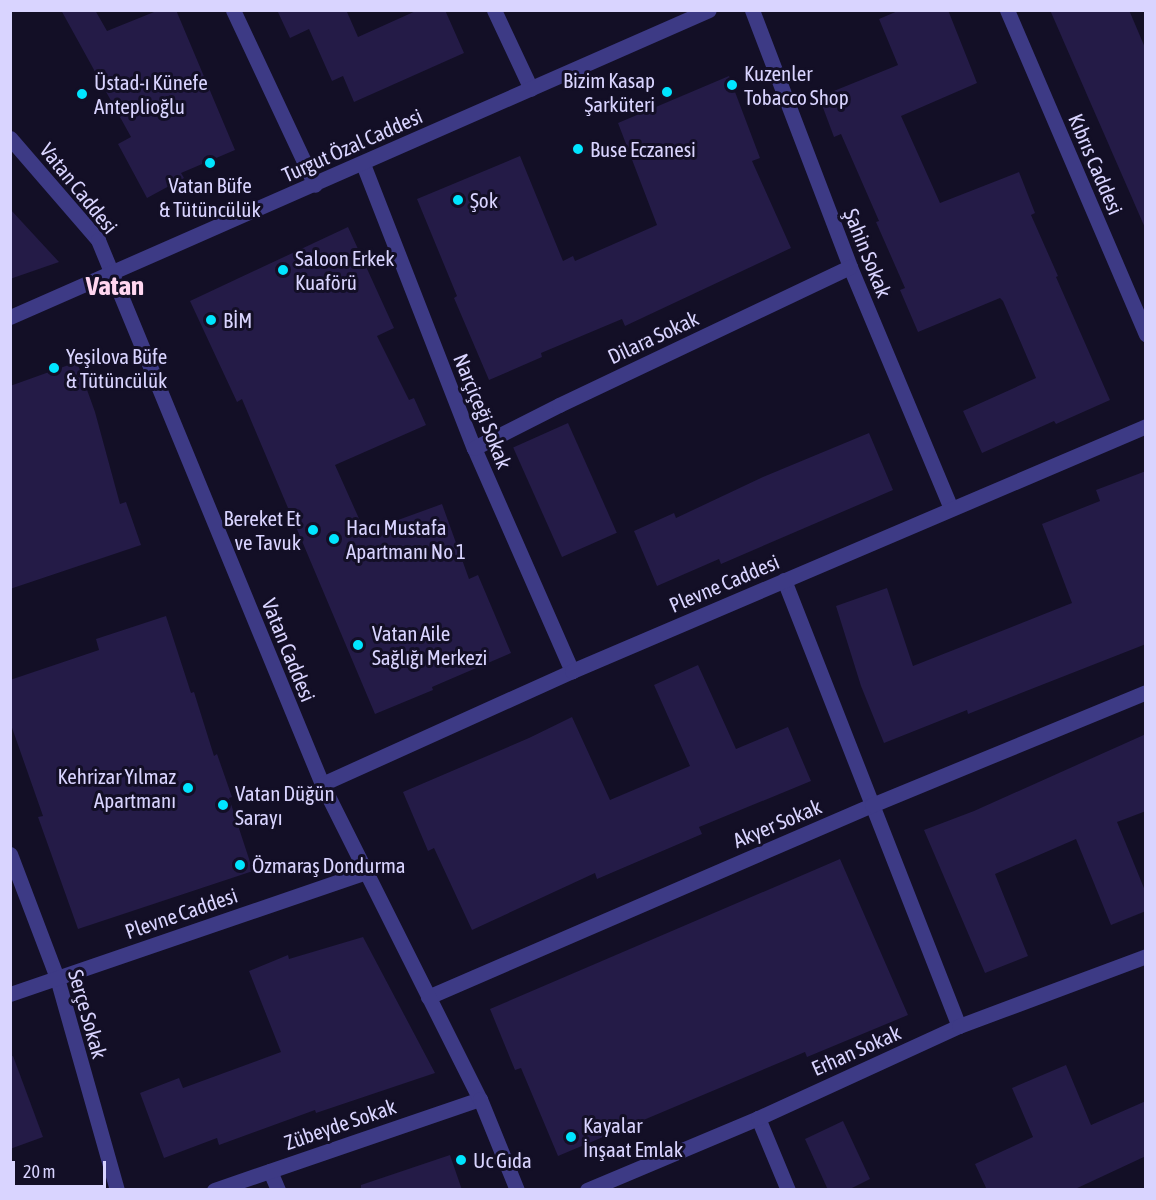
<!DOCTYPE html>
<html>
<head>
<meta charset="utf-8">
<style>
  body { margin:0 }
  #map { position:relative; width:1156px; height:1200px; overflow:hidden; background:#130f26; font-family:"Asap Condensed",sans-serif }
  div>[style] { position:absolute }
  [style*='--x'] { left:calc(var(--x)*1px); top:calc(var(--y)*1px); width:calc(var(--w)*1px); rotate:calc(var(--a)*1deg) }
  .building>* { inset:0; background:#241b47; transform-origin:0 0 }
  .minor>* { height:15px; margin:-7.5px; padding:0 7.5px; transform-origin:7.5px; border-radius:7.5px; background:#3d3a85 }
  .tertiary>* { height:15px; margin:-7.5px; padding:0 7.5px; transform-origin:7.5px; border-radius:7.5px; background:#3d3a85 }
  .dots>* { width:16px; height:16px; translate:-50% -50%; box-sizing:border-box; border:3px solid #130f26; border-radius:50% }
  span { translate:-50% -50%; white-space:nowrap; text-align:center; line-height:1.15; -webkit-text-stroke:6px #130f26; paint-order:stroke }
  .poi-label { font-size:21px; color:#d9d4ff }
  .left { translate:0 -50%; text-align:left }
  .right { translate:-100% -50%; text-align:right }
  .street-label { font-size:21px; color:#d9d4ff }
  .district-label { font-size:27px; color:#ffd6f0; font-weight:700 }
  .frame { position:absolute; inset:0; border:12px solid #d9d4ff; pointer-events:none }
  .scale { position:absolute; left:12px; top:1161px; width:94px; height:27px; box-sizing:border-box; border:3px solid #d9d4ff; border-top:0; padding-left:8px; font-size:18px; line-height:21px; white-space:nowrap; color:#d9d4ff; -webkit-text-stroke:4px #130f26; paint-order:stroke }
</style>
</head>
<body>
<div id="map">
  <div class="building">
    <div style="clip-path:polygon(61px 10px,95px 10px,107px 31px,159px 10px,176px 10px,235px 150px,181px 173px,184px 178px,147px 198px,118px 144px,131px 137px)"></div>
    <div style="clip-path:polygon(277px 10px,349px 10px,347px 12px,358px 37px,418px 10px,445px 10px,464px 53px,354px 102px,343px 76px,332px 81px,309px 29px,290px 38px)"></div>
    <div style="clip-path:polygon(900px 10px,948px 10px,977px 83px,901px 116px,940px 203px,1019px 172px,1035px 213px,1031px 215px,1058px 276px,1056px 277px,1110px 400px,1056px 424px,1054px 421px,982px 453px,963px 411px,1036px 378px,1003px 301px,1000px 298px,918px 332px,900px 290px,905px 288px,876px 222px,879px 221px,841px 134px,834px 137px,819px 97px,898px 65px,879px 19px)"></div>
    <div style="clip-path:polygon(1050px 10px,1129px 10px,1146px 50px,1146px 230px)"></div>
    <div style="clip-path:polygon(729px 76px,760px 158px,752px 161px,791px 248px,625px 326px,622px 319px,541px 353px,542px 357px,489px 380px,454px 298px,457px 296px,417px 199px,520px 156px,563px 261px,573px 256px,575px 261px,657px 225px,618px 123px)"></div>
    <div style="clip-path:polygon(10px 209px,59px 262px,10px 279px)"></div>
    <div style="clip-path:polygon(348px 227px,394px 328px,377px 336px,409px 400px,414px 398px,426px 425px,335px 465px,365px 532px,442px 504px,469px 579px,478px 575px,511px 653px,432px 687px,433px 690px,375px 714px,242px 399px,237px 402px,190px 301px)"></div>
    <div style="clip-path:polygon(77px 362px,95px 412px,120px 504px,126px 502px,141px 545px,10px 589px,10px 386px)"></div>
    <div style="left:568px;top:423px;width:120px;height:60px;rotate:66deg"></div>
    <div style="clip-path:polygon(869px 433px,893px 490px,721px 564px,719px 559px,657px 586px,634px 531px,674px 513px,676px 518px,763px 477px)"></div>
    <div style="clip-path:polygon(1146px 471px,1146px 644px,968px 714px,967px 710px,884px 743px,861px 686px,836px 606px,887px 588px,913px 666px,1072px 603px,1042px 524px,1100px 501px,1096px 490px)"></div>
    <div style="clip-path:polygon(166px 616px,191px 693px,194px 692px,214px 756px,217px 754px,232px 797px,229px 798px,253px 871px,78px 929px,38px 817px,43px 816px,10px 722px,10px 680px,99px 650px,96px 639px)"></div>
    <div style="clip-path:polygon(698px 665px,736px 749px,788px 727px,811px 781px,699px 827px,702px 834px,597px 879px,595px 873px,472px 930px,434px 848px,428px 851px,403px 792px,529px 738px,572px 717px,610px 800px,690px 766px,654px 685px)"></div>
    <div style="clip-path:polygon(1146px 734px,1146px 811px,1117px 822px,1146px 893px,1146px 911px,1111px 925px,1076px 839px,995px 874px,1028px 956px,985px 973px,924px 830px,974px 811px)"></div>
    <div style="clip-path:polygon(840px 859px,908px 1015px,807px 1057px,805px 1052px,558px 1156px,521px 1068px,515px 1070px,490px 1009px)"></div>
    <div style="clip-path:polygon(363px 937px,435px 1073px,316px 1113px,315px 1110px,219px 1145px,217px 1138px,164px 1158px,140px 1093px,179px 1078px,183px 1088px,281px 1052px,249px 971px,288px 955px,289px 959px)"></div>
    <div style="clip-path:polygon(13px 1056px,43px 1137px,10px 1149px,10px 1057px)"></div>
    <div style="clip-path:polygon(1066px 1065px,1091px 1125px,1146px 1101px,1146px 1156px,1073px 1190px,987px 1190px,975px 1164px,1033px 1137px,1012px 1088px)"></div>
    <div style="clip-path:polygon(843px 1121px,870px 1179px,848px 1190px,828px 1190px,805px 1139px)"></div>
    <div style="clip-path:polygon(450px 1155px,462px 1190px,361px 1190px,361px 1185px)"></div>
  </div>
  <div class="minor">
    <div style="--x:233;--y:10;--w:193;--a:64.9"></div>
    <div style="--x:494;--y:10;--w:87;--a:64.9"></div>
    <div style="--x:752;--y:10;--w:275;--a:69.1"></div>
    <div style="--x:850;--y:267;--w:262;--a:67.3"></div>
    <div style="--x:363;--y:164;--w:305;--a:68.7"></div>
    <div style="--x:474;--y:448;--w:244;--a:66.3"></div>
    <div style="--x:474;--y:448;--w:95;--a:-26.8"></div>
    <div style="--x:559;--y:405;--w:322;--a:-25.4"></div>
    <div style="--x:784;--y:580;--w:479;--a:68.6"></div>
    <div style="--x:10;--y:854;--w:133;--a:69.2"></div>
    <div style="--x:57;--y:978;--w:220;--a:74.2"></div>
    <div style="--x:428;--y:997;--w:484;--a:-23.4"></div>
    <div style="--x:872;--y:805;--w:296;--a:-22.4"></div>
    <div style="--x:758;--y:1118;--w:78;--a:67.4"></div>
    <div style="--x:270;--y:1171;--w:21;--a:67"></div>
    <div style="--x:214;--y:1190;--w:281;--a:-18.9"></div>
    <div style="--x:587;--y:1190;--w:186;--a:-22.8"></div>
    <div style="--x:758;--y:1118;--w:221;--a:-24.6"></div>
    <div style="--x:959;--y:1026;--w:200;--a:-20.5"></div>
  </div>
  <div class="tertiary">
    <div style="--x:1007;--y:10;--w:353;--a:66.8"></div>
    <div style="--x:10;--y:138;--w:135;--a:49.2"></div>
    <div style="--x:98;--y:240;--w:588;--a:67.62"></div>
    <div style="--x:322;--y:784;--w:352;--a:63.4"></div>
    <div style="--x:480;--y:1099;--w:98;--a:67.9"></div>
    <div style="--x:10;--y:317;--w:763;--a:-23.71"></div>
    <div style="--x:322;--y:784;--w:274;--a:-24.3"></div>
    <div style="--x:572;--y:671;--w:624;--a:-23.11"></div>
    <div style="--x:10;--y:994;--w:376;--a:-18.9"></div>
  </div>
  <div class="dots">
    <div style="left:732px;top:85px;background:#00e5ff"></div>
    <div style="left:667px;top:92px;background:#00e5ff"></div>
    <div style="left:82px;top:94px;background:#00e5ff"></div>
    <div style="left:578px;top:149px;background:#00e5ff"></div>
    <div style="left:210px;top:163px;background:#00e5ff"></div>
    <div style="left:458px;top:200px;background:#00e5ff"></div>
    <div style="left:283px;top:270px;background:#00e5ff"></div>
    <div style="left:211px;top:320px;background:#00e5ff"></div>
    <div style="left:54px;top:368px;background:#00e5ff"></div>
    <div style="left:313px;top:530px;background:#00e5ff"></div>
    <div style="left:334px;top:539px;background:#00e5ff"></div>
    <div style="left:358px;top:645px;background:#00e5ff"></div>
    <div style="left:188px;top:788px;background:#00e5ff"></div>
    <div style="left:223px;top:805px;background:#00e5ff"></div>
    <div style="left:240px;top:865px;background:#00e5ff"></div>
    <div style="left:571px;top:1137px;background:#00e5ff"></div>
    <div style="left:461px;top:1160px;background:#00e5ff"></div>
  </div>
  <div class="poi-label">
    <span class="left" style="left:744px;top:85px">Kuzenler<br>Tobacco Shop</span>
    <span class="right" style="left:655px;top:92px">Bizim Kasap<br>Şarküteri</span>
    <span class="left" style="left:94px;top:94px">Üstad-ı Künefe<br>Anteplioğlu</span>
    <span class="left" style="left:590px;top:149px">Buse Eczanesi</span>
    <span style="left:210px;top:197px">Vatan Büfe<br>&amp; Tütüncülük</span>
    <span class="left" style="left:470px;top:200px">Şok</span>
    <span class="left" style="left:295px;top:270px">Saloon Erkek<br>Kuaförü</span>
    <span class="left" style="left:223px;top:320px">BİM</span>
    <span class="left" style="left:66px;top:368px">Yeşilova Büfe<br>&amp; Tütüncülük</span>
    <span class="right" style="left:301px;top:530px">Bereket Et<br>ve Tavuk</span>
    <span class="left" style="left:346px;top:539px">Hacı Mustafa<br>Apartmanı No 1</span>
    <span class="left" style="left:372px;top:645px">Vatan Aile<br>Sağlığı Merkezi</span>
    <span class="right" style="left:176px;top:788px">Kehrizar Yılmaz<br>Apartmanı</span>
    <span class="left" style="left:235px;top:805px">Vatan Düğün<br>Sarayı</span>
    <span class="left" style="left:252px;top:865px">Özmaraş Dondurma</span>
    <span class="left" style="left:583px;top:1137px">Kayalar<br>İnşaat Emlak</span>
    <span class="left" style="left:473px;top:1160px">Uc Gıda</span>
  </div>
  <div class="street-label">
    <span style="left:352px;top:145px;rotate:-24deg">Turgut Özal Caddesi</span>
    <span style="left:1096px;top:164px;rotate:67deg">Kıbrıs Caddesi</span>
    <span style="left:79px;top:188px;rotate:51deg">Vatan Caddesi</span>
    <span style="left:868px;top:253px;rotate:68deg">Şahin Sokak</span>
    <span style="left:653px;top:337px;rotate:-25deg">Dilara Sokak</span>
    <span style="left:483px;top:411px;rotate:68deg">Narçiçeği Sokak</span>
    <span style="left:724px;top:583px;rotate:-23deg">Plevne Caddesi</span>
    <span style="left:289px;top:650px;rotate:68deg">Vatan Caddesi</span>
    <span style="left:777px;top:823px;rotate:-23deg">Akyer Sokak</span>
    <span style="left:181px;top:913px;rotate:-19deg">Plevne Caddesi</span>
    <span style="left:88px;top:1014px;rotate:74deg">Serçe Sokak</span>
    <span style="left:856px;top:1050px;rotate:-24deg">Erhan Sokak</span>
    <span style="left:340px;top:1124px;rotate:-19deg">Zübeyde Sokak</span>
  </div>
  <div class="district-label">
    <span style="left:115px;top:286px">Vatan</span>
  </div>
  <div class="frame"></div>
  <div class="scale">20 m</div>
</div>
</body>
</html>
